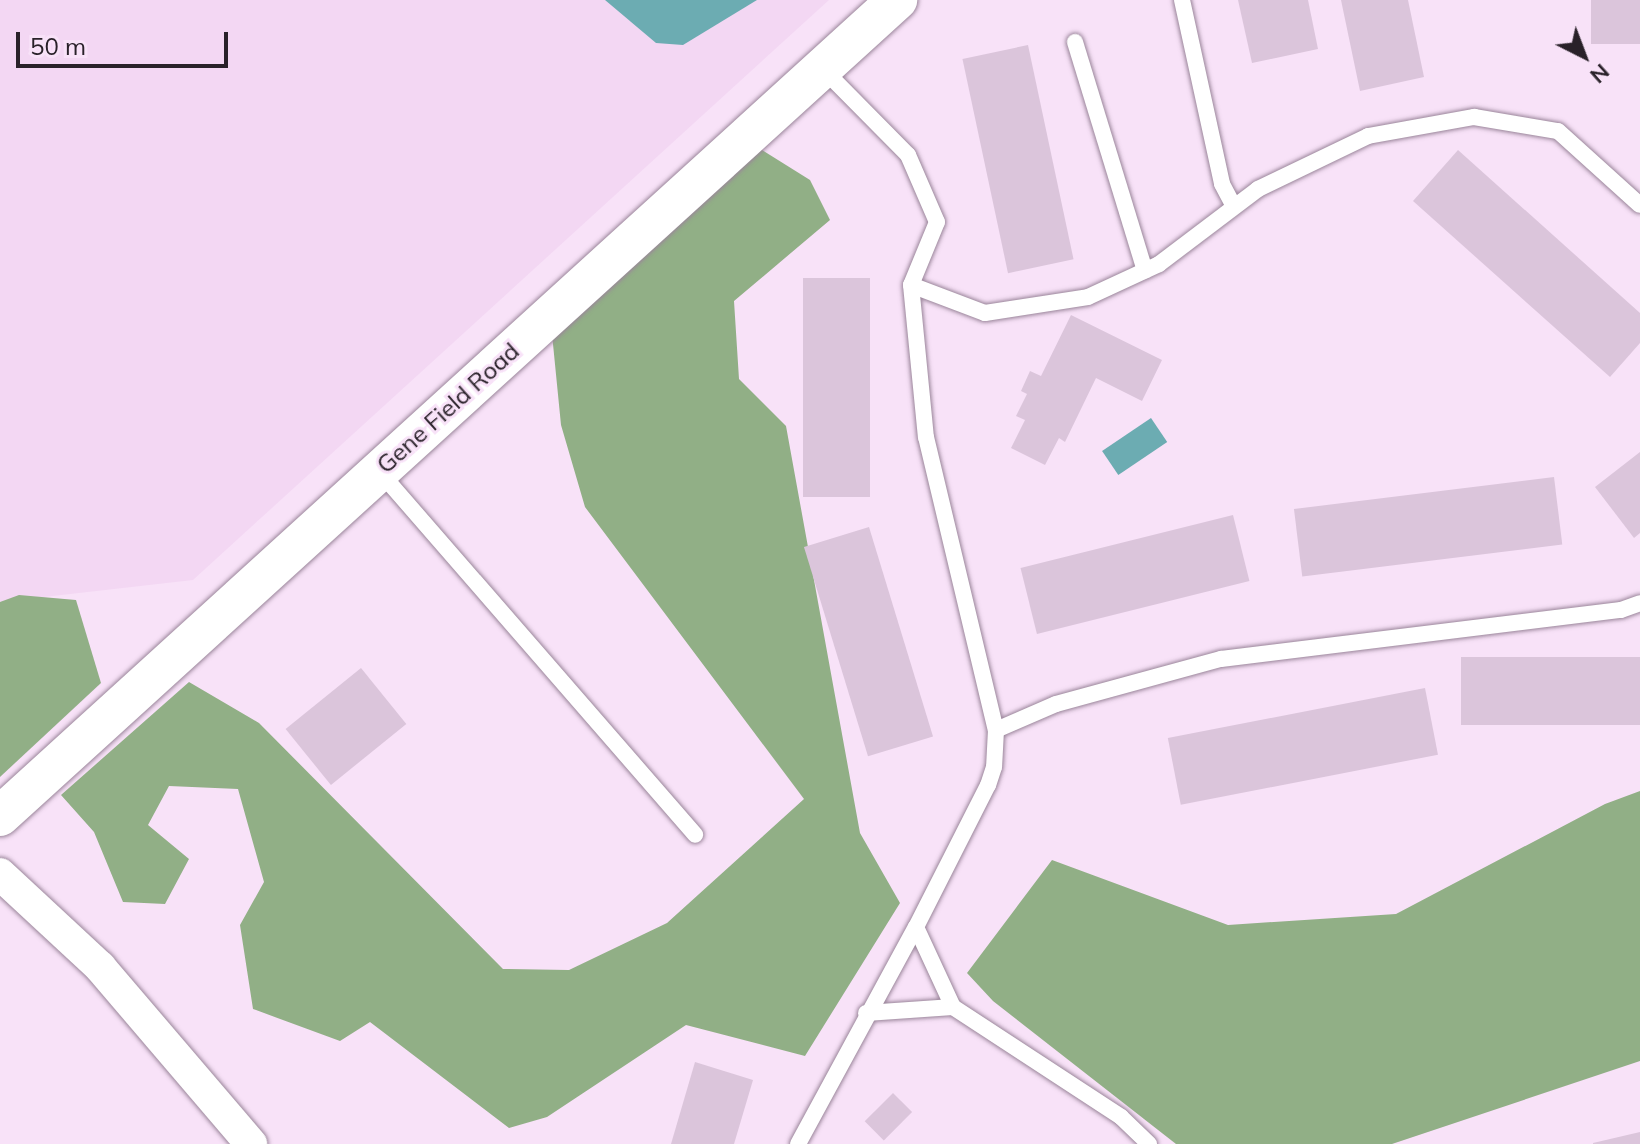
<!DOCTYPE html>
<html>
<head>
<meta charset="utf-8">
<style>
  body { margin:0 }
  #map { position:relative; width:1640px; height:1144px; overflow:hidden; background:#f8e2f8; font-family:Mulish,sans-serif }
  div>[style] { position:absolute }
  [style*='--x'] { left:calc(var(--x)*1px); top:calc(var(--y)*1px); width:calc(var(--w)*1px); rotate:calc(var(--a)*1deg) }
  .built>* { inset:0; background:#f3d7f3 }
  .forest>* { inset:0; background:#91af86 }
  .water>* { inset:0; background:#6cacb2; transform-origin:0 0 }
  .building>* { inset:0; background:#dbc5db; transform-origin:0 0 }
  .roads { filter:drop-shadow(0 0 2px #9a859a) drop-shadow(0 0 2px #9a859a) }
  .service>* { height:16px; margin:-8px; padding:0 8px; transform-origin:8px; border-radius:8px; background:#fff }
  .minor>* { height:32px; margin:-16px; padding:0 16px; transform-origin:16px; border-radius:16px; background:#fff }
  .tertiary>* { height:40px; margin:-20px; padding:0 20px; transform-origin:20px; border-radius:20px; background:#fff }
  span { translate:-50% -50%; white-space:nowrap; text-align:center; line-height:1.15; -webkit-text-stroke:6px #f8e2f8; paint-order:stroke }
  .street-label { font-size:24px; color:#292129 }
  .north { position:absolute; left:1544px; top:16px; width:80px; height:80px; -webkit-text-stroke:6px #f8e2f8; paint-order:stroke; rotate:138deg; font-size:22px; font-weight:700; line-height:32px; text-align:center; color:#292129 }
  .north::after { content:''; display:block; margin:auto; width:28px; height:36px; background:#292129; clip-path:polygon(50% 0,100% 100%,50% 72%,0 100%) }
  .scale { position:absolute; left:16px; top:32px; width:212px; height:36px; box-sizing:border-box; border:4px solid #292129; border-top:0; padding-left:10px; font-size:24px; line-height:28px; white-space:nowrap; color:#292129; -webkit-text-stroke:6px #f8e2f8; paint-order:stroke }
</style>
</head>
<body>
<div id="map">
  <div class="built">
    <div style="clip-path:polygon(0 0,829px 0,193px 580px,0 602px)"></div>
  </div>
  <div class="forest">
    <div style="clip-path:polygon(757px 147px,810px 180px,830px 220px,734px 301px,739px 379px,786px 426px,860px 833px,900px 903px,805px 1056px,686px 1025px,547px 1117px,509px 1128px,370px 1022px,340px 1041px,253px 1009px,240px 925px,264px 882px,238px 789px,169px 786px,148px 825px,189px 859px,165px 904px,123px 902px,94px 832px,61px 795px,189px 682px,259px 723px,503px 969px,569px 970px,667px 923px,804px 799px,585px 507px,561px 425px,552px 334px)"></div>
    <div style="clip-path:polygon(19px 595px,76px 600px,101px 683px,0 777px,0 602px)"></div>
    <div style="clip-path:polygon(1640px 791px,1640px 1061px,1392px 1144px,1176px 1144px,993px 1001px,967px 973px,1052px 860px,1228px 925px,1396px 914px,1605px 804px)"></div>
  </div>
  <div class="water">
    <div style="clip-path:polygon(605px 0,757px 0,683px 45px,656px 43px)"></div>
    <div style="left:1151px;top:418px;width:29px;height:59px;rotate:56deg"></div>
  </div>
  <div class="building">
    <div style="clip-path:polygon(1238px 0,1308px 0,1318px 49px,1252px 63px)"></div>
    <div style="clip-path:polygon(1341px 0,1408px 0,1424px 77px,1360px 91px)"></div>
    <div style="left:1591px;top:0;width:49px;height:44px"></div>
    <div style="left:1028px;top:45px;width:219px;height:67px;rotate:78deg"></div>
    <div style="clip-path:polygon(1458px 150px,1640px 313px,1640px 343px,1610px 377px,1413px 201px)"></div>
    <div style="left:803px;top:278px;width:67px;height:219px"></div>
    <div style="clip-path:polygon(1071px 315px,1162px 360px,1142px 401px,1096px 378px,1065px 442px,1059px 438px,1045px 465px,1011px 448px,1025px 420px,1016px 416px,1027px 394px,1021px 391px,1030px 371px,1041px 376px)"></div>
    <div style="clip-path:polygon(1640px 452px,1640px 533px,1634px 538px,1595px 487px)"></div>
    <div style="left:1554px;top:477px;width:68px;height:262px;rotate:83deg"></div>
    <div style="left:1233px;top:515px;width:68px;height:219px;rotate:76deg"></div>
    <div style="left:869px;top:527px;width:219px;height:68px;rotate:73deg"></div>
    <div style="left:1640px;top:657px;width:68px;height:179px;rotate:90deg"></div>
    <div style="left:361px;top:668px;width:72px;height:97px;rotate:51deg"></div>
    <div style="left:1425px;top:688px;width:68px;height:262px;rotate:79deg"></div>
    <div style="clip-path:polygon(695px 1062px,753px 1080px,734px 1144px,671px 1144px)"></div>
    <div style="left:893px;top:1093px;width:27px;height:40px;rotate:45deg"></div>
    <div style="clip-path:polygon(1640px 1132px,1640px 1144px,1593px 1144px,1593px 1143px)"></div>
  </div>
  <div class="roads">
    <div class="service">
      <div style="--x:1182;--y:0;--w:188;--a:77.7"></div>
      <div style="--x:1222;--y:184;--w:24;--a:62"></div>
      <div style="--x:1075;--y:42;--w:239;--a:73"></div>
      <div style="--x:823;--y:69;--w:121;--a:45.3"></div>
      <div style="--x:908;--y:155;--w:73;--a:66.6"></div>
      <div style="--x:937;--y:222;--w:68;--a:112.4"></div>
      <div style="--x:911;--y:285;--w:153;--a:84.4"></div>
      <div style="--x:926;--y:437;--w:301;--a:76.6"></div>
      <div style="--x:996;--y:730;--w:37;--a:93"></div>
      <div style="--x:994;--y:767;--w:19;--a:108"></div>
      <div style="--x:988;--y:785;--w:159;--a:116.9"></div>
      <div style="--x:916;--y:927;--w:88;--a:65.2"></div>
      <div style="--x:953;--y:1007;--w:201;--a:33.2"></div>
      <div style="--x:1121;--y:1117;--w:39;--a:44"></div>
      <div style="--x:911;--y:285;--w:79;--a:20.7"></div>
      <div style="--x:985;--y:313;--w:104;--a:-8.8"></div>
      <div style="--x:1088;--y:297;--w:78;--a:-24.9"></div>
      <div style="--x:1159;--y:264;--w:124;--a:-37.1"></div>
      <div style="--x:1258;--y:189;--w:122;--a:-25.7"></div>
      <div style="--x:1368;--y:136;--w:108;--a:-10.2"></div>
      <div style="--x:1474;--y:117;--w:85;--a:9.5"></div>
      <div style="--x:1558;--y:131;--w:110;--a:42.1"></div>
      <div style="--x:379;--y:471;--w:482;--a:49"></div>
      <div style="--x:996;--y:730;--w:65;--a:-23.4"></div>
      <div style="--x:1056;--y:704;--w:171;--a:-15.3"></div>
      <div style="--x:1221;--y:659;--w:403;--a:-7"></div>
      <div style="--x:1621;--y:610;--w:20;--a:-20"></div>
      <div style="--x:866;--y:1013;--w:87;--a:-3.9"></div>
      <div style="--x:798;--y:1144;--w:247;--a:-61.5"></div>
    </div>
    <div class="minor">
      <div style="--x:0;--y:874;--w:137;--a:42.9"></div>
      <div style="--x:100;--y:967;--w:233;--a:49.5"></div>
    </div>
    <div class="tertiary">
      <div style="--x:0;--y:816;--w:1213;--a:-42.29"></div>
    </div>
  </div>
  <div class="street-label">
    <span style="left:448px;top:408px;rotate:-42deg">Gene Field Road</span>
  </div>
  <div class="north">N</div>
  <div class="scale">50 m</div>
</div>
</body>
</html>
